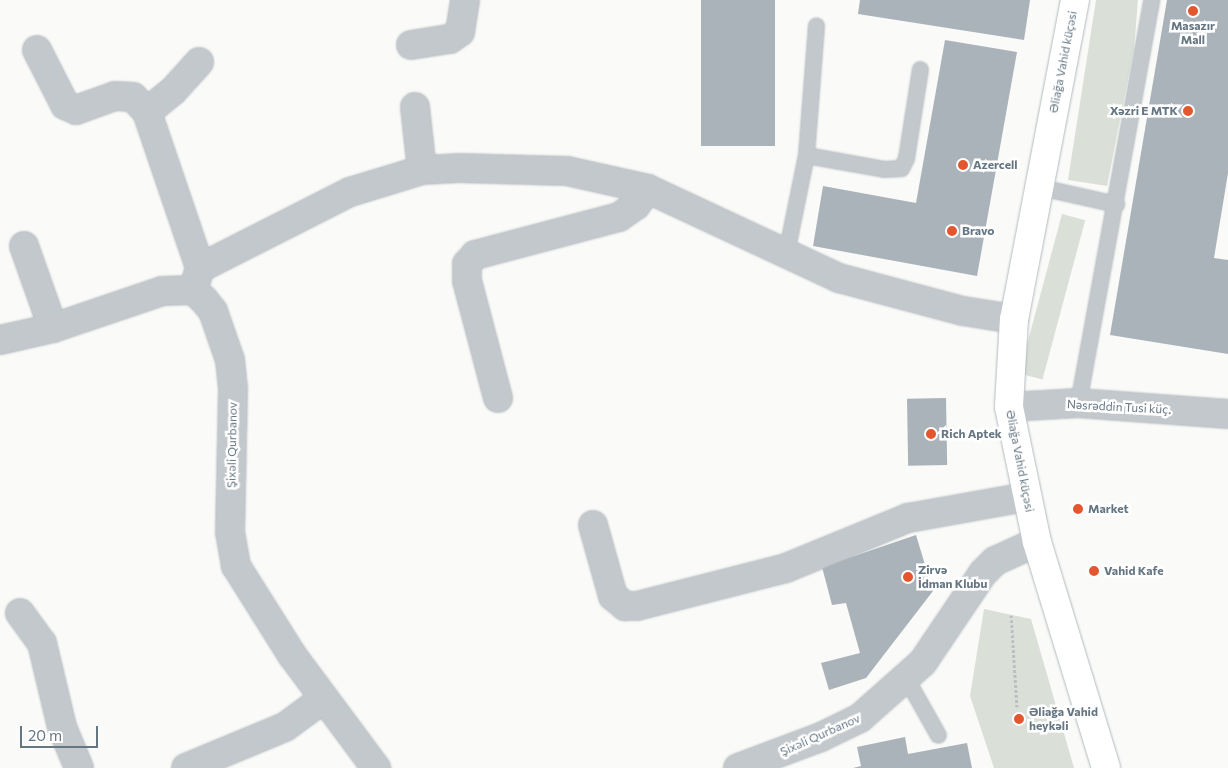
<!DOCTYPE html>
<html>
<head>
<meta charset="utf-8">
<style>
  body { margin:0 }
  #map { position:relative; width:1228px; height:768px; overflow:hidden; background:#fafaf8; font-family:Commissioner,sans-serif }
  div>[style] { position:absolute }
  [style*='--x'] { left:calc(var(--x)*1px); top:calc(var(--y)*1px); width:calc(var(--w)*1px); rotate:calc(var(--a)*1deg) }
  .green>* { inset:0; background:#dadfd7; transform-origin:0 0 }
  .building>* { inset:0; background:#aab3b9; transform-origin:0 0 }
  .path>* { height:3px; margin-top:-1.5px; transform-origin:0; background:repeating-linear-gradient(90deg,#bbbfc2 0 2.5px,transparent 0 5px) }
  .roads { filter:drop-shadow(0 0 1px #b3babf) drop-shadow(0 0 1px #b3babf) }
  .service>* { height:15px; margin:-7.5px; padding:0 7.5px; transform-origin:7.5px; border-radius:7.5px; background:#c3c8cc }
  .minor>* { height:28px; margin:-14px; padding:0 14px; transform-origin:14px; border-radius:14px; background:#c3c8cc }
  .tertiary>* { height:28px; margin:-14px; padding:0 14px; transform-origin:14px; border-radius:14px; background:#c3c8cc }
  .secondary>* { height:28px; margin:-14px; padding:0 14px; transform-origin:14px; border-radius:14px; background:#fff }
  .dots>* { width:14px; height:14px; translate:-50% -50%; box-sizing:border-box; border:2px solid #fff; border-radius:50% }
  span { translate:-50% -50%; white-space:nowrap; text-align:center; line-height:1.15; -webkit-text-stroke:5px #fff; paint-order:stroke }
  .poi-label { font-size:12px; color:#657683; font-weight:700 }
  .right { translate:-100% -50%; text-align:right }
  .left { translate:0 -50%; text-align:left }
  .street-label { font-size:12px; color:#657683 }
  .scale { position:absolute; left:20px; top:726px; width:78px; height:22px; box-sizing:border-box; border:2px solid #657683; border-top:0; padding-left:6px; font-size:15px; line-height:18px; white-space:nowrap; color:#657683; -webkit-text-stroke:4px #fff; paint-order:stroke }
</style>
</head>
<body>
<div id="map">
  <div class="green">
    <div style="clip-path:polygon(1096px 0,1138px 0,1134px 49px,1107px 186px,1068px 180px)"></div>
    <div style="left:1062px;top:214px;width:24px;height:165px;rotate:15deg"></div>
    <div style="clip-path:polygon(984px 609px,1031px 619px,1074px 768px,994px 768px,970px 696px)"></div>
  </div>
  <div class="building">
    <div style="left:701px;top:0;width:74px;height:146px"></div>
    <div style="clip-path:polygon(860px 0,1030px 0,1024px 40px,858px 14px)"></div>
    <div style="clip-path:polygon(1167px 0,1228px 0,1228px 173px,1214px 258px,1228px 260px,1228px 354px,1110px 335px)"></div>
    <div style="clip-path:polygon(945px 40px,1017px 52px,977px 276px,813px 246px,823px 186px,916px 203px)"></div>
    <div style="left:946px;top:398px;width:67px;height:39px;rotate:89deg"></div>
    <div style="clip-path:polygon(916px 535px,933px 591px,866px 678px,829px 690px,821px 663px,860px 653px,846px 603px,832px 605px,822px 567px)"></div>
    <div style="clip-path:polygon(905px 737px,908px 754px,967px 743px,972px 768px,853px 768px,861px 766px,857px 747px)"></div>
  </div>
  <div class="path">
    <div style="--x:1011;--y:615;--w:92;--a:86.3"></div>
  </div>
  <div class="roads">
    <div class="service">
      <div style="--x:806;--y:155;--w:79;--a:10.2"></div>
      <div style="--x:884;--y:169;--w:17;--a:-3"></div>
      <div style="--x:901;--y:168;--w:11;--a:-63"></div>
      <div style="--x:906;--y:158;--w:90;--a:-81.1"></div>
      <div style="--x:1040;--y:187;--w:78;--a:12.6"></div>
      <div style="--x:786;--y:253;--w:100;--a:-78.5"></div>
      <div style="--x:806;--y:155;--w:130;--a:-85.6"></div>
      <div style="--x:1078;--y:403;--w:410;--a:-79.7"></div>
      <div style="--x:906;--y:678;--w:65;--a:60.7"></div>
    </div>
    <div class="minor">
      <div style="--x:411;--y:45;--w:39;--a:-9"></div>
      <div style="--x:450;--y:39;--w:12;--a:-35"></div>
      <div style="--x:460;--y:32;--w:32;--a:-81"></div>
      <div style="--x:37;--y:50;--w:62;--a:63"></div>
      <div style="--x:65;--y:105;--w:12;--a:24"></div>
      <div style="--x:76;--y:110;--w:41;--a:-19.7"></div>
      <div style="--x:115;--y:96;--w:18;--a:3"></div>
      <div style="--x:133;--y:97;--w:21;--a:47"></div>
      <div style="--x:147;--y:112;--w:165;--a:71.2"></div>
      <div style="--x:415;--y:107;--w:63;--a:83.7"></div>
      <div style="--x:147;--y:112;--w:33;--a:-39"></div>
      <div style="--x:173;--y:91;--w:39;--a:-48"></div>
      <div style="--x:24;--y:246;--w:87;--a:70.5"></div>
      <div style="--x:193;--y:290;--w:23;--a:-72"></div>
      <div style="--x:200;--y:268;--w:168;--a:-26.9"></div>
      <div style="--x:350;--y:192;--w:75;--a:-17"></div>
      <div style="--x:422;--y:170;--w:36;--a:-3"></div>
      <div style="--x:458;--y:168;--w:109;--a:1.6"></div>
      <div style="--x:567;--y:171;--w:83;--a:12.5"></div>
      <div style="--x:648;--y:189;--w:211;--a:25"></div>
      <div style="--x:839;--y:278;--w:128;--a:14.9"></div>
      <div style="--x:963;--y:311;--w:52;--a:8.9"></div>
      <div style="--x:498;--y:398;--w:121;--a:-104.8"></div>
      <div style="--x:467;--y:281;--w:17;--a:-90"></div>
      <div style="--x:467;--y:264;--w:12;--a:-48"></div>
      <div style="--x:475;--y:255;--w:149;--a:-14.8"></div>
      <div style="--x:619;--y:217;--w:21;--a:-35"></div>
      <div style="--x:636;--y:205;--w:20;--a:-53"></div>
      <div style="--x:1009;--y:407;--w:69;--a:-3.3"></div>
      <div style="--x:1078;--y:403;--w:150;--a:4.2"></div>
      <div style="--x:593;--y:525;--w:74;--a:74.3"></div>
      <div style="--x:613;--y:596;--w:16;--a:40"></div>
      <div style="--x:625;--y:606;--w:12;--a:0"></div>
      <div style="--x:637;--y:606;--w:154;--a:-14.3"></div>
      <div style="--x:786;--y:568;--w:132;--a:-22.3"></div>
      <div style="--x:908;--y:518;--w:120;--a:-10.1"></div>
      <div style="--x:20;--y:613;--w:37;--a:54"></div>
      <div style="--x:42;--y:643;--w:86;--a:76.6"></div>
      <div style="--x:62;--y:727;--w:44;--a:67.5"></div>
      <div style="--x:186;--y:768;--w:107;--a:-22.5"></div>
      <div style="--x:285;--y:727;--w:47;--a:-36.4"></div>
    </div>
    <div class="tertiary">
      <div style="--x:0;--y:340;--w:54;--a:-12.8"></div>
      <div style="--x:53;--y:328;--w:115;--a:-18.7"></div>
      <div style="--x:162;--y:291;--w:31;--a:-2"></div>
      <div style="--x:193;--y:290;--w:15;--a:42"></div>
      <div style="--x:204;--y:300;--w:14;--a:51"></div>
      <div style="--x:213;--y:311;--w:52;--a:70.9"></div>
      <div style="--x:230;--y:360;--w:30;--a:84"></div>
      <div style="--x:233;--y:390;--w:142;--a:91.2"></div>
      <div style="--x:230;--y:532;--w:35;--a:80"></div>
      <div style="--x:236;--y:566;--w:105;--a:57.8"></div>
      <div style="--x:292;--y:655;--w:141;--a:53.4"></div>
      <div style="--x:738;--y:768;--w:89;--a:-20.5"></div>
      <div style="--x:821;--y:737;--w:43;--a:-26"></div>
      <div style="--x:860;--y:718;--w:84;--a:-41.6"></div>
      <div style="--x:923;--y:662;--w:107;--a:-56"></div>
      <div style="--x:983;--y:573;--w:17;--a:-45"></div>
      <div style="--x:995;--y:561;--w:46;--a:-24.3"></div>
    </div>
    <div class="secondary">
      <div style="--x:1075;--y:0;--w:325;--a:100.8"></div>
      <div style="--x:1014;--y:319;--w:88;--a:93.3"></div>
      <div style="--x:1009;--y:407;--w:138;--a:78.3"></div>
      <div style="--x:1037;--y:542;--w:236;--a:73"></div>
    </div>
  </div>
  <div class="dots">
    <div style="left:1193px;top:11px;background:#e4572e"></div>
    <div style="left:1188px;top:111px;background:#e4572e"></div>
    <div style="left:963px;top:165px;background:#e4572e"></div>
    <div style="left:952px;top:231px;background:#e4572e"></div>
    <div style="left:931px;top:434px;background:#e4572e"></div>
    <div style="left:1078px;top:509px;background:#e4572e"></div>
    <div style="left:1094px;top:571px;background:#e4572e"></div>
    <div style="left:908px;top:577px;background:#e4572e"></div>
    <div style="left:1019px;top:719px;background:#e4572e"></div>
  </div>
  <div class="poi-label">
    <span style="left:1193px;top:33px">Masazır<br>Mall</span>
    <span class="right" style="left:1178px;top:111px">Xəzri E MTK</span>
    <span class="left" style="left:973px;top:165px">Azercell</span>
    <span class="left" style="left:962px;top:231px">Bravo</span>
    <span class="left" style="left:941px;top:434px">Rich Aptek</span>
    <span class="left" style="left:1088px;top:509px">Market</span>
    <span class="left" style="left:918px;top:577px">Zirvə<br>İdman Klubu</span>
    <span class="left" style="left:1104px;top:571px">Vahid Kafe</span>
    <span class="left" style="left:1029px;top:719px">Əliağa Vahid<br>heykəli</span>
  </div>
  <div class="street-label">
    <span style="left:1063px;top:62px;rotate:-79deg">Əliağa Vahid küçəsi</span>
    <span style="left:1119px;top:407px;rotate:3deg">Nəsrəddin Tusi küç.</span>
    <span style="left:232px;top:445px;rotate:-89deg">Şixəli Qurbanov</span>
    <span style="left:1020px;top:461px;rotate:79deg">Əliağa Vahid küçəsi</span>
    <span style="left:820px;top:735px;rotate:-24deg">Şixəli Qurbanov</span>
  </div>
  <div class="scale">20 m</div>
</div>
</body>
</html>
